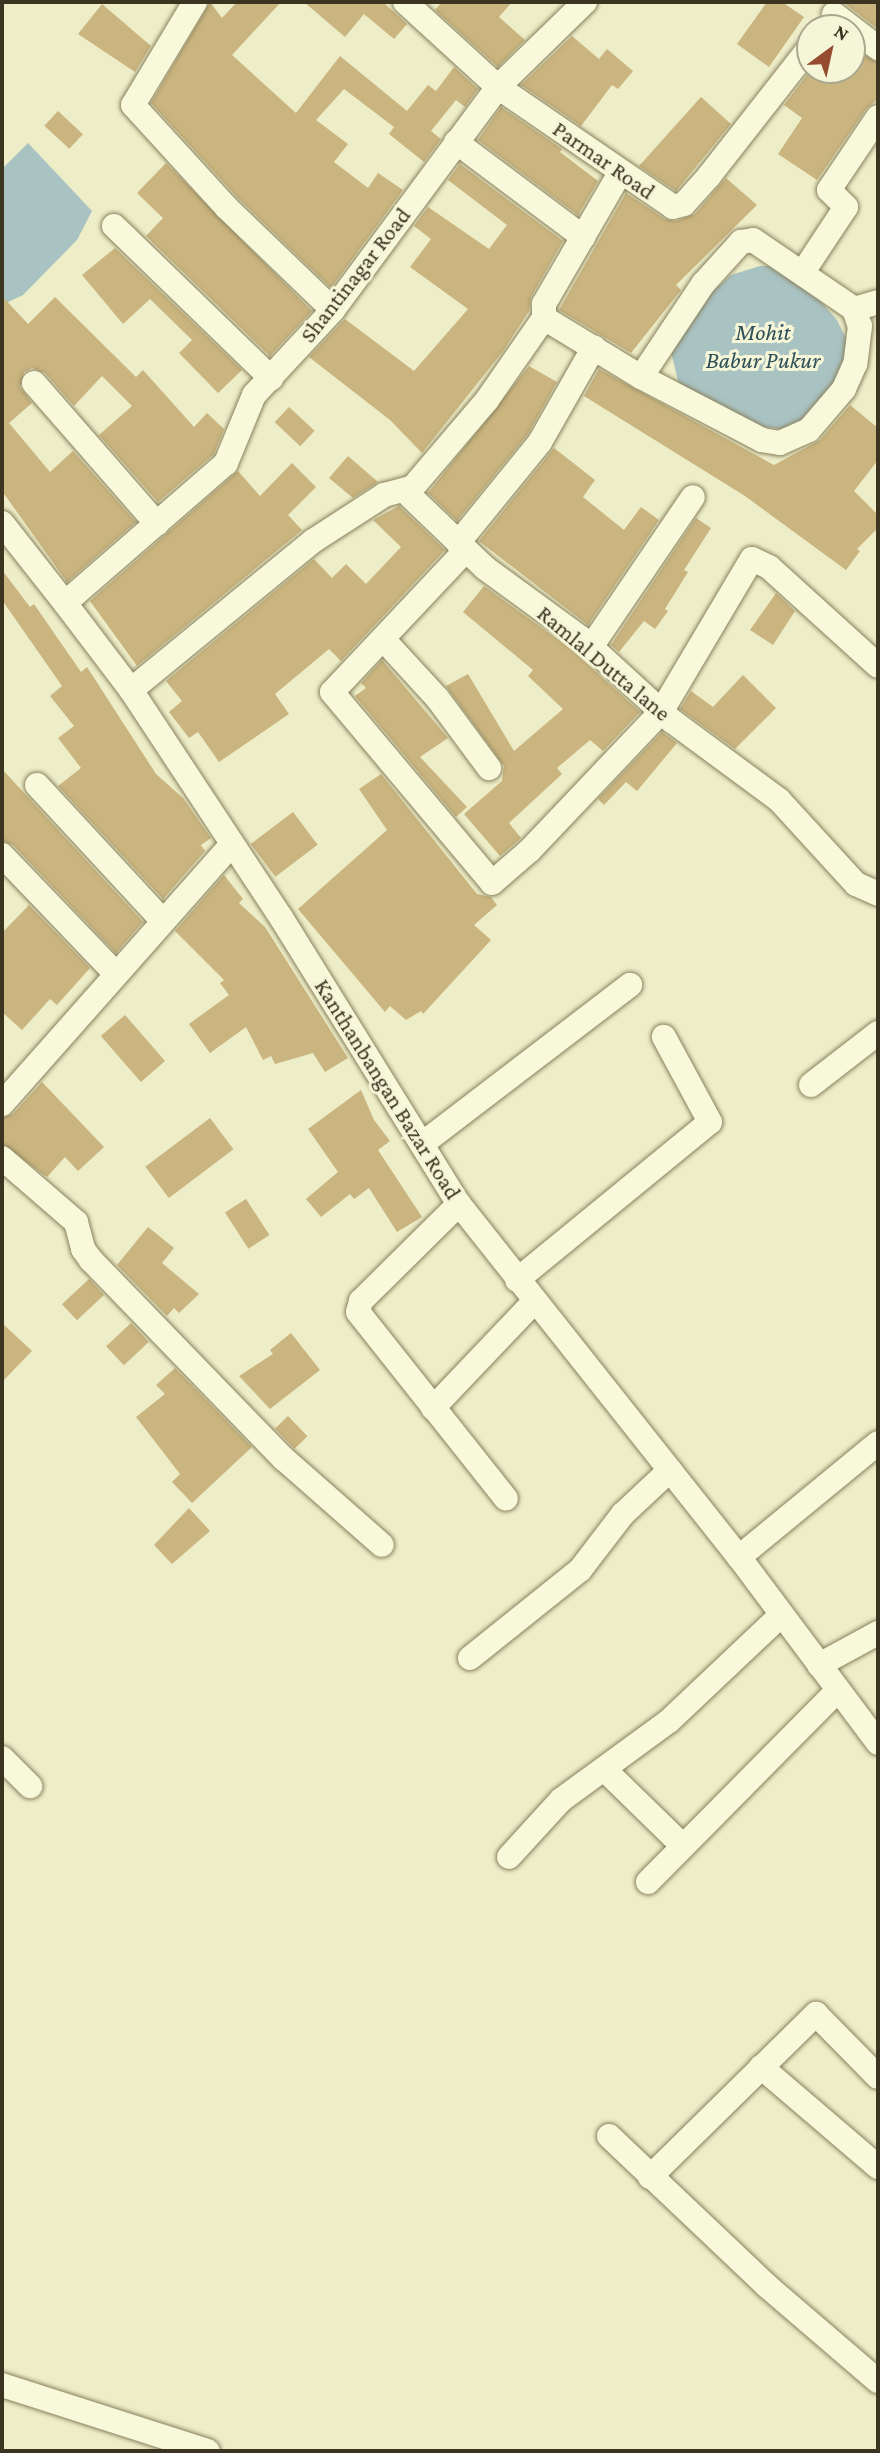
<!DOCTYPE html>
<html>
<head>
<meta charset="utf-8">
<style>
  body { margin:0 }
  #map { position:relative; width:880px; height:2453px; overflow:hidden; background:#ededc8; font-family:"Crimson Pro",serif }
  div>[style] { position:absolute }
  [style*='--x'] { left:calc(var(--x)*1px); top:calc(var(--y)*1px); width:calc(var(--w)*1px); rotate:calc(var(--a)*1deg) }
  .water>* { inset:0; background:#a9c2c2 }
  .building>* { inset:0; background:#cab47f; transform-origin:0 0 }
  .roads { filter:drop-shadow(0 0 2px #89815d) drop-shadow(0 0 2px #89815d) }
  .minor>* { height:24px; margin:-12px; padding:0 12px; transform-origin:12px; border-radius:12px; background:#f8f8db }
  span { translate:-50% -50%; white-space:nowrap; text-align:center; line-height:1.15; -webkit-text-stroke:6px #f5f5d8; paint-order:stroke }
  .street-label { font-size:23px; color:#3a3421 }
  .water-label { font-size:24px; color:#305059; font-style:italic }
  .frame { position:absolute; inset:0; border:4px solid #3a3421; pointer-events:none }
  .north { position:absolute; left:796px; top:14px; width:70px; height:70px; box-sizing:border-box; background:#f5f5d8; border:2px solid #aaa88f; border-radius:50%; rotate:33deg; font-size:19px; font-weight:700; line-height:28px; text-align:center; color:#3a3421 }
  .north::after { content:''; display:block; margin:auto; width:24px; height:32px; background:#964c2f; clip-path:polygon(50% 0,100% 100%,50% 72%,0 100%) }
</style>
</head>
<body>
<div id="map">
  <div class="water">
    <div style="clip-path:polygon(28px 143px,92px 211px,77px 240px,23px 295px,2px 305px,2px 169px)"></div>
    <div style="clip-path:polygon(760px 266px,785px 266px,804px 282px,837px 320px,854px 354px,845px 390px,794px 431px,759px 426px,679px 385px,670px 348px,712px 292px,731px 275px)"></div>
  </div>
  <div class="building">
    <div style="clip-path:polygon(210px 2px,222px 18px,237px 2px,281px 2px,232px 55px,296px 113px,340px 56px,407px 111px,428px 85px,436px 91px,454px 67px,478px 89px,465px 107px,456px 100px,431px 131px,441px 139px,424px 162px,389px 134px,394px 127px,344px 89px,316px 120px,348px 144px,334px 162px,368px 188px,378px 173px,403px 190px,331px 288px,238px 198px,151px 103px)"></div>
    <div style="clip-path:polygon(304px 2px,383px 2px,407px 24px,394px 39px,364px 14px,345px 37px)"></div>
    <div style="clip-path:polygon(442px 2px,512px 2px,499px 17px,525px 40px,498px 67px,435px 10px)"></div>
    <div style="clip-path:polygon(767px 2px,782px 2px,804px 17px,769px 67px,737px 44px)"></div>
    <div style="clip-path:polygon(842px 2px,878px 2px,878px 29px,843px 2px)"></div>
    <div style="clip-path:polygon(102px 4px,151px 46px,135px 72px,78px 34px)"></div>
    <div style="clip-path:polygon(572px 36px,599px 59px,607px 49px,633px 71px,618px 89px,612px 85px,581px 126px,521px 85px)"></div>
    <div style="clip-path:polygon(852px 47px,878px 63px,878px 99px,866px 109px,817px 180px,778px 154px,802px 118px,784px 105px,811px 70px,852px 70px)"></div>
    <div style="clip-path:polygon(701px 97px,731px 124px,676px 191px,639px 166px)"></div>
    <div style="clip-path:polygon(501px 107px,562px 149px,560px 152px,598px 181px,578px 215px,478px 140px)"></div>
    <div style="left:58px;top:111px;width:34px;height:20px;rotate:43deg"></div>
    <div style="clip-path:polygon(166px 163px,312px 311px,270px 356px,146px 236px,163px 218px,137px 193px)"></div>
    <div style="clip-path:polygon(460px 164px,563px 241px,531px 297px,529px 311px,503px 351px,422px 453px,390px 420px,309px 357px,345px 319px,414px 371px,468px 309px,410px 267px,431px 239px,414px 226px,428px 207px,489px 249px,507px 225px,448px 180px)"></div>
    <div style="clip-path:polygon(726px 178px,757px 205px,676px 285px,681px 290px,631px 353px,559px 310px,626px 193px,665px 219px,676px 221px,695px 214px)"></div>
    <div style="clip-path:polygon(115px 248px,242px 370px,218px 393px,179px 353px,192px 340px,150px 299px,123px 324px,82px 275px)"></div>
    <div style="clip-path:polygon(2px 296px,28px 324px,55px 297px,136px 377px,143px 370px,194px 427px,207px 413px,224px 429px,214px 454px,158px 502px,99px 435px,132px 406px,102px 376px,74px 406px,45px 373px,32px 368px,24px 372px,20px 387px,32px 403px,9px 423px,50px 472px,73px 451px,136px 522px,67px 582px,2px 491px)"></div>
    <div style="clip-path:polygon(529px 366px,557px 382px,528px 434px,457px 521px,428px 493px)"></div>
    <div style="clip-path:polygon(599px 369px,774px 465px,820px 440px,850px 405px,878px 428px,878px 460px,854px 491px,878px 515px,878px 528px,857px 549px,860px 551px,846px 570px,745px 496px,584px 396px)"></div>
    <div style="left:289px;top:407px;width:35px;height:21px;rotate:43deg"></div>
    <div style="clip-path:polygon(554px 448px,595px 480px,583px 497px,624px 530px,641px 507px,659px 520px,588px 625px,479px 541px)"></div>
    <div style="clip-path:polygon(348px 456px,378px 482px,353px 498px,329px 478px)"></div>
    <div style="clip-path:polygon(292px 463px,316px 487px,288px 515px,302px 530px,137px 666px,90px 601px,238px 471px,260px 496px)"></div>
    <div style="clip-path:polygon(399px 506px,445px 550px,341px 661px,329px 649px,275px 694px,289px 714px,219px 762px,198px 732px,189px 738px,169px 712px,182px 701px,166px 681px,314px 559px,332px 578px,346px 564px,366px 584px,401px 547px,373px 520px)"></div>
    <div style="clip-path:polygon(696px 518px,711px 528px,684px 570px,688px 572px,665px 609px,668px 611px,655px 629px,644px 621px,619px 652px,611px 645px)"></div>
    <div style="clip-path:polygon(2px 570px,30px 607px,34px 604px,81px 672px,87px 667px,156px 774px,183px 798px,211px 838px,201px 845px,205px 851px,163px 899px,58px 786px,81px 768px,58px 738px,74px 726px,50px 696px,62px 686px,2px 600px)"></div>
    <div style="clip-path:polygon(484px 586px,572px 650px,640px 712px,603px 751px,590px 740px,557px 768px,562px 774px,509px 823px,521px 838px,500px 856px,464px 814px,502px 781px,504px 766px,446px 686px,468px 674px,514px 751px,563px 709px,528px 676px,533px 670px,463px 612px)"></div>
    <div style="clip-path:polygon(776px 593px,795px 611px,773px 645px,750px 630px)"></div>
    <div style="clip-path:polygon(382px 660px,448px 738px,420px 757px,467px 807px,456px 817px,355px 696px,366px 688px,361px 683px)"></div>
    <div style="clip-path:polygon(743px 675px,776px 708px,735px 749px,680px 709px,691px 691px,713px 707px)"></div>
    <div style="clip-path:polygon(662px 732px,677px 743px,637px 791px,626px 782px,604px 805px,598px 799px)"></div>
    <div style="clip-path:polygon(2px 769px,143px 922px,116px 953px,13px 845px,2px 841px)"></div>
    <div style="clip-path:polygon(381px 774px,477px 894px,491px 897px,497px 905px,474px 925px,491px 940px,423px 1014px,421px 1011px,406px 1020px,390px 1006px,385px 1012px,298px 909px,387px 830px,359px 789px)"></div>
    <div style="left:293px;top:812px;width:41px;height:53px;rotate:53deg"></div>
    <div style="clip-path:polygon(224px 875px,243px 899px,239px 903px,265px 927px,348px 1058px,325px 1072px,313px 1053px,275px 1064px,271px 1056px,263px 1060px,246px 1027px,210px 1053px,189px 1024px,229px 995px,220px 983px,224px 980px,175px 931px)"></div>
    <div style="clip-path:polygon(29px 905px,90px 968px,57px 1005px,50px 999px,22px 1030px,2px 1012px,2px 933px)"></div>
    <div style="left:125px;top:1015px;width:61px;height:32px;rotate:49deg"></div>
    <div style="clip-path:polygon(42px 1082px,104px 1147px,78px 1171px,65px 1157px,47px 1177px,2px 1144px,2px 1118px,13px 1114px)"></div>
    <div style="clip-path:polygon(361px 1090px,374px 1120px,390px 1141px,378px 1150px,422px 1217px,397px 1232px,369px 1188px,354px 1199px,350px 1194px,321px 1217px,306px 1199px,338px 1172px,308px 1129px)"></div>
    <div style="left:210px;top:1118px;width:39px;height:81px;rotate:53deg"></div>
    <div style="left:246px;top:1199px;width:43px;height:25px;rotate:57deg"></div>
    <div style="clip-path:polygon(148px 1227px,174px 1248px,162px 1263px,199px 1294px,179px 1313px,174px 1308px,167px 1316px,117px 1265px)"></div>
    <div style="left:89px;top:1279px;width:22px;height:37px;rotate:47deg"></div>
    <div style="clip-path:polygon(2px 1323px,32px 1351px,2px 1382px)"></div>
    <div style="left:131px;top:1323px;width:26px;height:34px;rotate:47deg"></div>
    <div style="clip-path:polygon(291px 1333px,320px 1370px,270px 1409px,239px 1376px,273px 1354px,270px 1350px)"></div>
    <div style="clip-path:polygon(175px 1368px,252px 1447px,192px 1503px,172px 1482px,180px 1474px,136px 1417px,165px 1394px,156px 1385px)"></div>
    <div style="left:288px;top:1416px;width:28px;height:18px;rotate:46deg"></div>
    <div style="clip-path:polygon(189px 1508px,210px 1531px,172px 1564px,154px 1545px)"></div>
  </div>
  <div class="roads">
    <div class="minor">
      <div style="--x:195;--y:2;--w:120;--a:121"></div>
      <div style="--x:133;--y:105;--w:139;--a:47.6"></div>
      <div style="--x:227;--y:208;--w:147;--a:43.9"></div>
      <div style="--x:405;--y:2;--w:126;--a:42.4"></div>
      <div style="--x:498;--y:87;--w:212;--a:34.4"></div>
      <div style="--x:673;--y:207;--w:11;--a:-15"></div>
      <div style="--x:684;--y:204;--w:38;--a:-48"></div>
      <div style="--x:709;--y:176;--w:164;--a:-51.9"></div>
      <div style="--x:585;--y:2;--w:122;--a:135.7"></div>
      <div style="--x:498;--y:87;--w:277;--a:126.5"></div>
      <div style="--x:333;--y:310;--w:116;--a:132.9"></div>
      <div style="--x:254;--y:395;--w:74;--a:112.4"></div>
      <div style="--x:226;--y:463;--w:213;--a:139"></div>
      <div style="--x:65;--y:603;--w:109;--a:52.8"></div>
      <div style="--x:131;--y:690;--w:274;--a:56.6"></div>
      <div style="--x:282;--y:919;--w:335;--a:58.2"></div>
      <div style="--x:459;--y:1204;--w:451;--a:51.6"></div>
      <div style="--x:834;--y:14;--w:56;--a:37.7"></div>
      <div style="--x:456;--y:142;--w:159;--a:36.8"></div>
      <div style="--x:114;--y:226;--w:219;--a:44.1"></div>
      <div style="--x:753;--y:240;--w:122;--a:34.3"></div>
      <div style="--x:854;--y:309;--w:18;--a:71"></div>
      <div style="--x:860;--y:326;--w:38;--a:97"></div>
      <div style="--x:855;--y:364;--w:27;--a:114"></div>
      <div style="--x:844;--y:389;--w:54;--a:130.5"></div>
      <div style="--x:809;--y:430;--w:32;--a:156"></div>
      <div style="--x:780;--y:443;--w:18;--a:-171"></div>
      <div style="--x:762;--y:440;--w:136;--a:-152.5"></div>
      <div style="--x:641;--y:377;--w:112;--a:-56.3"></div>
      <div style="--x:703;--y:284;--w:57;--a:-47.9"></div>
      <div style="--x:741;--y:242;--w:12;--a:-9"></div>
      <div style="--x:803;--y:272;--w:78;--a:-56.5"></div>
      <div style="--x:846;--y:207;--w:24;--a:-135"></div>
      <div style="--x:829;--y:190;--w:88;--a:-56.1"></div>
      <div style="--x:854;--y:309;--w:25;--a:-16"></div>
      <div style="--x:544;--y:318;--w:14;--a:-90"></div>
      <div style="--x:544;--y:304;--w:151;--a:-59.9"></div>
      <div style="--x:34;--y:383;--w:187;--a:48.9"></div>
      <div style="--x:413;--y:487;--w:9;--a:108"></div>
      <div style="--x:410;--y:496;--w:104;--a:43.8"></div>
      <div style="--x:485;--y:568;--w:119;--a:36.1"></div>
      <div style="--x:581;--y:638;--w:123;--a:42.4"></div>
      <div style="--x:672;--y:721;--w:133;--a:36.4"></div>
      <div style="--x:779;--y:800;--w:114;--a:47.5"></div>
      <div style="--x:856;--y:884;--w:24;--a:24"></div>
      <div style="--x:2;--y:523;--w:102;--a:51.8"></div>
      <div style="--x:458;--y:543;--w:130;--a:-50.9"></div>
      <div style="--x:540;--y:442;--w:109;--a:-60.4"></div>
      <div style="--x:466;--y:550;--w:195;--a:133.3"></div>
      <div style="--x:332;--y:692;--w:249;--a:50"></div>
      <div style="--x:492;--y:883;--w:50;--a:-41"></div>
      <div style="--x:530;--y:850;--w:190;--a:-46.5"></div>
      <div style="--x:661;--y:712;--w:178;--a:-59.3"></div>
      <div style="--x:752;--y:559;--w:19;--a:25"></div>
      <div style="--x:769;--y:567;--w:147;--a:42.2"></div>
      <div style="--x:383;--y:639;--w:81;--a:47.5"></div>
      <div style="--x:438;--y:699;--w:86;--a:53.5"></div>
      <div style="--x:591;--y:647;--w:181;--a:-55.8"></div>
      <div style="--x:131;--y:690;--w:235;--a:-39.3"></div>
      <div style="--x:313;--y:541;--w:85;--a:-32.9"></div>
      <div style="--x:384;--y:495;--w:30;--a:-15"></div>
      <div style="--x:413;--y:487;--w:114;--a:-49.6"></div>
      <div style="--x:487;--y:400;--w:100;--a:-55.2"></div>
      <div style="--x:544;--y:318;--w:114;--a:31.3"></div>
      <div style="--x:37;--y:785;--w:185;--a:47.2"></div>
      <div style="--x:2;--y:855;--w:165;--a:46.2"></div>
      <div style="--x:811;--y:1085;--w:85;--a:-37.8"></div>
      <div style="--x:2;--y:1104;--w:346;--a:-48.5"></div>
      <div style="--x:422;--y:1144;--w:262;--a:-37.4"></div>
      <div style="--x:2;--y:1158;--w:98;--a:40.9"></div>
      <div style="--x:76;--y:1222;--w:28;--a:75"></div>
      <div style="--x:83;--y:1249;--w:14;--a:54"></div>
      <div style="--x:91;--y:1260;--w:277;--a:45.9"></div>
      <div style="--x:284;--y:1459;--w:130;--a:41.3"></div>
      <div style="--x:459;--y:1204;--w:138;--a:135.3"></div>
      <div style="--x:361;--y:1301;--w:11;--a:105"></div>
      <div style="--x:358;--y:1312;--w:238;--a:51.6"></div>
      <div style="--x:517;--y:1280;--w:249;--a:-39.3"></div>
      <div style="--x:710;--y:1122;--w:97;--a:-118.4"></div>
      <div style="--x:433;--y:1408;--w:146;--a:-46.4"></div>
      <div style="--x:878;--y:1443;--w:180;--a:140.6"></div>
      <div style="--x:739;--y:1557;--w:232;--a:53.2"></div>
      <div style="--x:470;--y:1658;--w:141;--a:-38.7"></div>
      <div style="--x:580;--y:1570;--w:71;--a:-52.5"></div>
      <div style="--x:623;--y:1514;--w:64;--a:-43.1"></div>
      <div style="--x:819;--y:1665;--w:67;--a:-28.5"></div>
      <div style="--x:2;--y:1758;--w:40;--a:45"></div>
      <div style="--x:605;--y:1770;--w:109;--a:44.3"></div>
      <div style="--x:509;--y:1857;--w:77;--a:-47.6"></div>
      <div style="--x:561;--y:1800;--w:134;--a:-36.2"></div>
      <div style="--x:669;--y:1721;--w:154;--a:-43.4"></div>
      <div style="--x:648;--y:1882;--w:270;--a:-45.3"></div>
      <div style="--x:761;--y:2067;--w:154;--a:40.5"></div>
      <div style="--x:609;--y:2136;--w:218;--a:43.5"></div>
      <div style="--x:767;--y:2286;--w:146;--a:40.6"></div>
      <div style="--x:650;--y:2177;--w:233;--a:-44.5"></div>
      <div style="--x:816;--y:2014;--w:88;--a:45.5"></div>
      <div style="--x:2;--y:2385;--w:216;--a:17.8"></div>
    </div>
  </div>
  <div class="street-label">
    <span style="left:604px;top:160px;rotate:35deg">Parmar Road</span>
    <span style="left:355px;top:275px;rotate:-52deg">Shantinagar Road</span>
    <span style="left:604px;top:663px;rotate:40deg">Ramlal Dutta lane</span>
    <span style="left:388px;top:1089px;rotate:58deg">Kanthanbangan Bazar Road</span>
  </div>
  <div class="water-label">
    <span style="left:763px;top:346px">Mohit<br>Babur Pukur</span>
  </div>
  <div class="frame"></div>
  <div class="north">N</div>
</div>
</body>
</html>
